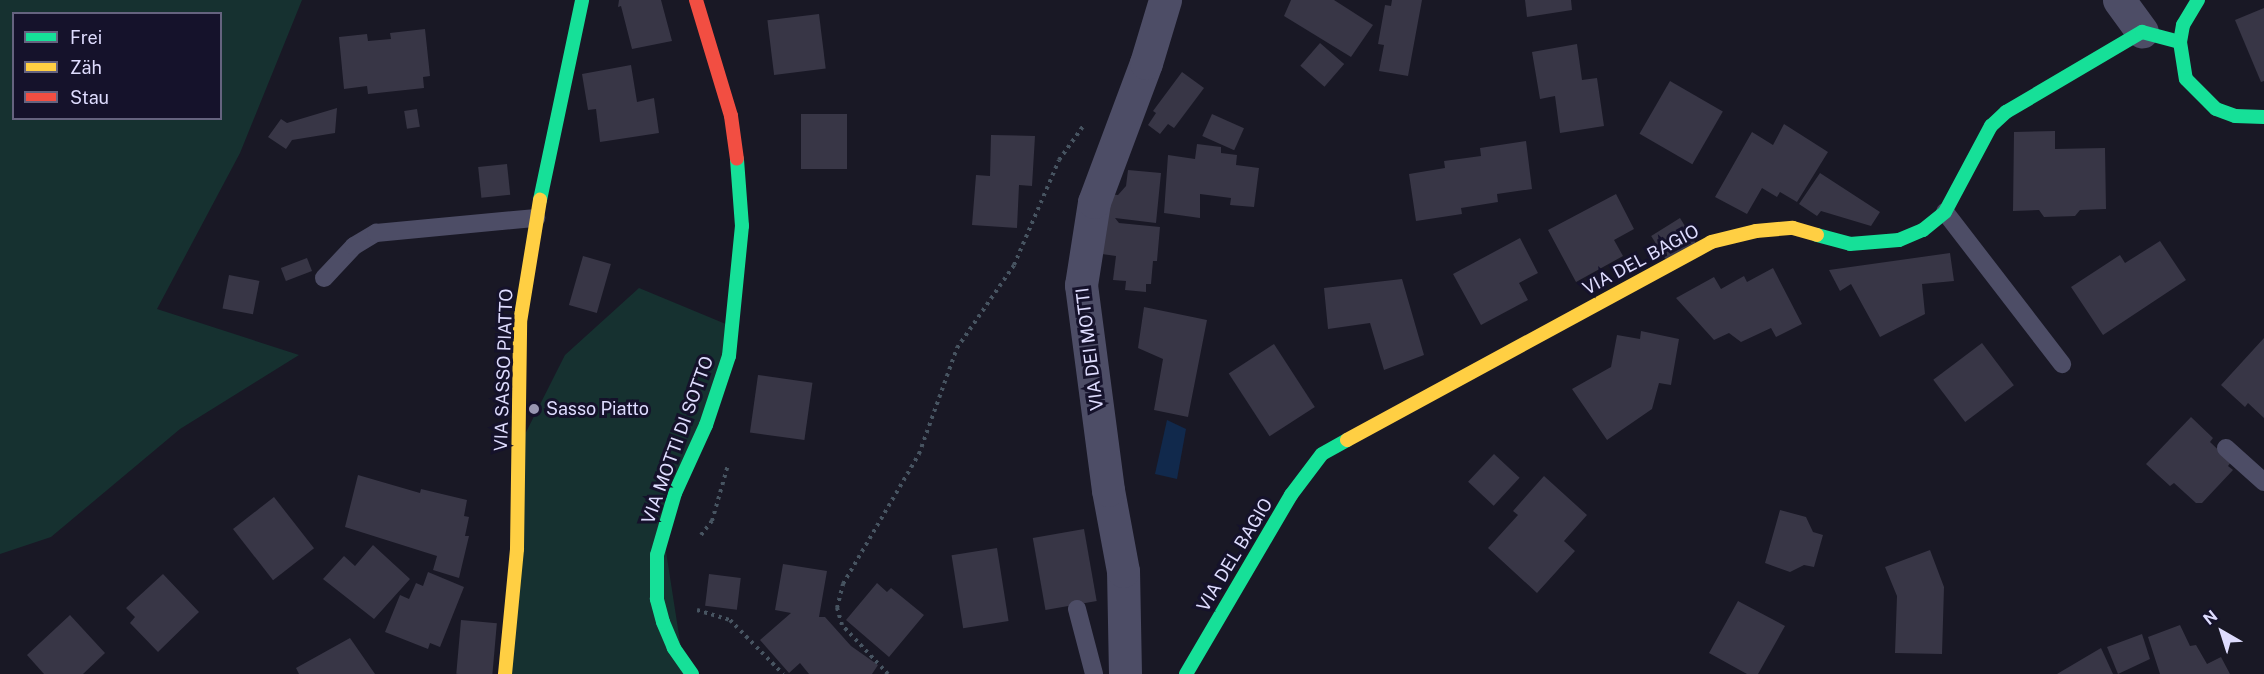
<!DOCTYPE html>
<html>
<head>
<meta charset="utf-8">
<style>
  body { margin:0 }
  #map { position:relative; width:2264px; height:674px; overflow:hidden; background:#191825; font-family:"Public Sans",sans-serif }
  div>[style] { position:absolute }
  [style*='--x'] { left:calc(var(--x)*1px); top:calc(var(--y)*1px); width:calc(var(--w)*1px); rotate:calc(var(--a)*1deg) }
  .green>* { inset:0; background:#163130 }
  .water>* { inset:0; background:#11294c }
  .building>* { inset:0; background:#383646; transform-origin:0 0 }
  .path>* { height:4px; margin-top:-2px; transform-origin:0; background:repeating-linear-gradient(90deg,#475461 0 3px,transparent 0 7.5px) }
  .lane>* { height:18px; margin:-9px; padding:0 9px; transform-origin:9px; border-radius:9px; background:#4d4d66 }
  .street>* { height:33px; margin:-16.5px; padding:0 16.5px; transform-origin:16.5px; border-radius:16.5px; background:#4d4d66 }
  .fast>* { height:14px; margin:-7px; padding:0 7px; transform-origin:7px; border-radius:7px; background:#16e098 }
  .slow>* { height:14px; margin:-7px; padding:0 7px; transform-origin:7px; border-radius:7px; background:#ffcf43 }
  .jam>* { height:14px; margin:-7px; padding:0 7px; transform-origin:7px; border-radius:7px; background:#f24e42 }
  .dots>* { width:16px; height:16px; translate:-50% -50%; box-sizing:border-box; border:3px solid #15122b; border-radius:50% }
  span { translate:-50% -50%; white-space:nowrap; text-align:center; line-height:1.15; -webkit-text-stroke:6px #15122b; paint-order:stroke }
  .street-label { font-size:18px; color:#dedcfe }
  .poi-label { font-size:18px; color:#dedcfe }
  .left { translate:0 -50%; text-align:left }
  .legend { position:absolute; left:12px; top:12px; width:210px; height:108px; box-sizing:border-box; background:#15122b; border:2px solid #65637f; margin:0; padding:8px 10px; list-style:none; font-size:18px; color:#dedcfe }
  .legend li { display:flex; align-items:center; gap:12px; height:30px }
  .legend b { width:30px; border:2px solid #65637f }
  .north { position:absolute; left:2192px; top:602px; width:60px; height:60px; -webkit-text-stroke:4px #15122b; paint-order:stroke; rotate:321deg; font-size:16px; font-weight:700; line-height:24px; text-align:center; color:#dedcfe }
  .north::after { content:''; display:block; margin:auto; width:21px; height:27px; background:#dedcfe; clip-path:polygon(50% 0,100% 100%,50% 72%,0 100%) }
</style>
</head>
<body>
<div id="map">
  <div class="green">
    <div style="clip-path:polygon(evenodd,0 0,302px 0,240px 153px,157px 309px,299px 355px,180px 429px,51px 537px,0 554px,0 0,14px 14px,220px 14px,220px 118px,14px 118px,14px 14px)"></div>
    <div style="clip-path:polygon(639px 288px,733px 327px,663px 532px,685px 674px,505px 674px,518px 448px,565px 355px)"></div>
  </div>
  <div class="water">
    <div style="clip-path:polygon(1167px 420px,1186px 429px,1177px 479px,1155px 474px)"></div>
  </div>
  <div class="building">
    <div style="clip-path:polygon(619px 0,661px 0,672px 41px,632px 49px,621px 6px,618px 7px)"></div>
    <div style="clip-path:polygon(1291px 0,1334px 0,1373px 25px,1351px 57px,1284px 16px)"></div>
    <div style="clip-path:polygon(1392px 0,1422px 0,1408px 76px,1379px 71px,1384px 45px,1378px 44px,1385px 5px,1391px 6px)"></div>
    <div style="clip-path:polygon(1525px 0,1571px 0,1572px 10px,1527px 17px)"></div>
    <div style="clip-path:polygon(2264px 8px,2264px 81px,2261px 82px,2235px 20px)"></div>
    <div style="left:819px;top:14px;width:55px;height:52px;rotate:83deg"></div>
    <div style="clip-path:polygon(425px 29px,430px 76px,423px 77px,424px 88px,368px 94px,367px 86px,344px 89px,339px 37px,367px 34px,368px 41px,391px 39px,390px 33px)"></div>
    <div style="left:1320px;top:43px;width:32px;height:30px;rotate:41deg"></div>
    <div style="clip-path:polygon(1577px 44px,1582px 80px,1597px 78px,1604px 126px,1560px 133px,1555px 96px,1540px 99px,1532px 52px)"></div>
    <div style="clip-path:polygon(631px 65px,637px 102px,654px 98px,659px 133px,600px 142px,596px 109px,588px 110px,582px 74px)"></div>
    <div style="clip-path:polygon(1182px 72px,1204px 88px,1174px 128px,1168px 124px,1160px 134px,1148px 125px,1156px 113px,1153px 111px)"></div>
    <div style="left:1670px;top:81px;width:61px;height:61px;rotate:30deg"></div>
    <div style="clip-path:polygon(337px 108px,335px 133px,292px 140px,286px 149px,268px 137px,281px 119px,287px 123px)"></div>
    <div style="left:417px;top:109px;width:18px;height:13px;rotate:81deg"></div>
    <div style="left:847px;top:114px;width:55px;height:46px;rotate:90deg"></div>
    <div style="left:1212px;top:114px;width:35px;height:24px;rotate:24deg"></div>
    <div style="clip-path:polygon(1784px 124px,1828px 152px,1797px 202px,1780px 192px,1777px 197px,1762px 188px,1747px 214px,1715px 197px,1752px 132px,1773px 145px)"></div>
    <div style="clip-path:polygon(2055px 131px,2055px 149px,2105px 148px,2106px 209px,2080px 210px,2075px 216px,2044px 217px,2039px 210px,2013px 211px,2014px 132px)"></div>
    <div style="clip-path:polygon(991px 135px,1035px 136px,1032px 186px,1019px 185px,1017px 228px,972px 225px,976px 175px,990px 176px)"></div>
    <div style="clip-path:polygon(1526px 141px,1532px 189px,1497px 194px,1498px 202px,1461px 208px,1462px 214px,1416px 221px,1409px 174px,1445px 168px,1444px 161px,1481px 156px,1480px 148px)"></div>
    <div style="clip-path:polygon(1197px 144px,1221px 147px,1221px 153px,1237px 155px,1236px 165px,1259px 168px,1254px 207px,1230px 205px,1231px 198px,1200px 194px,1200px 218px,1164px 213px,1168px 155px,1195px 159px)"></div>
    <div style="left:507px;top:164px;width:31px;height:29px;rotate:84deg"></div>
    <div style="clip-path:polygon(1128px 170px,1161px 173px,1156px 223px,1115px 218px,1119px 223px,1160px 227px,1157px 261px,1153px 261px,1151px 284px,1146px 284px,1146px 292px,1125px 290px,1126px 281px,1113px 280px,1116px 256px,1095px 253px,1109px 194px,1118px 195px,1126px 186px)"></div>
    <div style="clip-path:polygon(1820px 173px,1880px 212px,1871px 226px,1821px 211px,1817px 216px,1799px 204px)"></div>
    <div style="clip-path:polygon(1616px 194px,1634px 229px,1614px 240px,1623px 256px,1576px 282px,1548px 230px)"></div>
    <div style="left:1680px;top:218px;width:32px;height:34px;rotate:58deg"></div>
    <div style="clip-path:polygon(1520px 238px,1538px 273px,1519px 283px,1528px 300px,1481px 325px,1453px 274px)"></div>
    <div style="clip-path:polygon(2160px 241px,2186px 280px,2103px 335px,2071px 287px,2120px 255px,2125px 263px)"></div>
    <div style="clip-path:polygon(1950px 253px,1954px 281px,1922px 284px,1925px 314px,1880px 337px,1851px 284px,1840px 291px,1829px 270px)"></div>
    <div style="left:583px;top:256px;width:29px;height:51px;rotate:16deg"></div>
    <div style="left:307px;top:258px;width:14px;height:28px;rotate:69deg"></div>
    <div style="clip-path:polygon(1773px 268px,1802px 324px,1776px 337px,1771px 328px,1741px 342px,1729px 333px,1714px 340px,1676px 298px,1714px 277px,1721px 289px,1744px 276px,1747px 282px)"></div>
    <div style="left:229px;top:275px;width:31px;height:34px;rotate:11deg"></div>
    <div style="clip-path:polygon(1402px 279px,1424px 355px,1384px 370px,1370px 323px,1328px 329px,1324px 288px)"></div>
    <div style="clip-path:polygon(1144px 307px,1207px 320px,1188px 417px,1154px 410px,1163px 359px,1138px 348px)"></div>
    <div style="clip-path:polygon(1641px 331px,1679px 339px,1671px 385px,1659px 383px,1652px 409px,1607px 440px,1572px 389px,1611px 367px,1617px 335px,1640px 339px)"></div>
    <div style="clip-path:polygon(2264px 338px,2264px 418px,2248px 403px,2245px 407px,2221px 385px)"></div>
    <div style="left:1982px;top:343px;width:53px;height:61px;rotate:53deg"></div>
    <div style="left:1274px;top:344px;width:75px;height:54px;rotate:57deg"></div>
    <div style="left:758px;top:375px;width:55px;height:58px;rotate:8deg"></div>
    <div style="clip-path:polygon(2191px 417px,2213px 438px,2210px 442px,2231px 462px,2228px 466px,2233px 470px,2202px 503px,2196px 503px,2174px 483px,2170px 486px,2146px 464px)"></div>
    <div style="left:1494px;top:454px;width:35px;height:38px;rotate:43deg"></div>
    <div style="clip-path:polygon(358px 475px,420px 493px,421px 489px,467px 500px,464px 516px,469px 517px,465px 536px,469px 536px,459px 578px,433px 570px,437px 556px,345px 527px)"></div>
    <div style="clip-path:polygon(1544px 476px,1587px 515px,1564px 541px,1575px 551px,1537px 593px,1488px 548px,1518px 515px,1513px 511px)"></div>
    <div style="left:274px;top:497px;width:65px;height:52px;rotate:52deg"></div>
    <div style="clip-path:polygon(1780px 510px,1806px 517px,1813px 532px,1823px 535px,1814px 567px,1804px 565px,1790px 572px,1765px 563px)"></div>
    <div style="left:1084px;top:529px;width:73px;height:52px;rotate:80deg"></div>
    <div style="clip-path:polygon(373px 545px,410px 579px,374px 619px,323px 579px,344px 556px,355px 566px)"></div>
    <div style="left:997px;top:548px;width:74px;height:46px;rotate:81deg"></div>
    <div style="clip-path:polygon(1930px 550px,1944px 587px,1942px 654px,1895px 653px,1897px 596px,1885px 567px)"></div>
    <div style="clip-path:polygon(783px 564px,827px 571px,819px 617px,825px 617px,851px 646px,878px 665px,872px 674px,809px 674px,800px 663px,789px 673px,760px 640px,791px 613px,775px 610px)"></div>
    <div style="clip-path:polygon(428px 572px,464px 587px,440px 647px,430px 643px,428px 649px,385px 632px,400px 595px,409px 599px,416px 583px,423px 586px)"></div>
    <div style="clip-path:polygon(163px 574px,199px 612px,158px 652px,130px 623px,135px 617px,126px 608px)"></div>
    <div style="left:709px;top:574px;width:32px;height:32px;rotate:7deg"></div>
    <div style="clip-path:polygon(877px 583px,887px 592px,891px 588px,924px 615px,889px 657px,846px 620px)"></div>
    <div style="clip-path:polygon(1738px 601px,1785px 626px,1758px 674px,1747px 674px,1709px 653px)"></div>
    <div style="clip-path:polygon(70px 615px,105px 653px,83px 674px,44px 674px,27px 655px)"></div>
    <div style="left:461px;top:620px;width:36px;height:54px;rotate:5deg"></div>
    <div style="clip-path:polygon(2180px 625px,2190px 646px,2196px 645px,2207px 664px,2221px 657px,2230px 674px,2160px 674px,2148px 637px)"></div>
    <div style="clip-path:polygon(2142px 634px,2150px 659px,2118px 674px,2107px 647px)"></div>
    <div style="clip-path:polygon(350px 638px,375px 674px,299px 674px,296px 668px)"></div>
    <div style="clip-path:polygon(2101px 648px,2113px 674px,2057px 674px)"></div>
  </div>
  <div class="path">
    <div style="--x:701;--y:535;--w:18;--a:-52"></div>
    <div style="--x:712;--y:521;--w:58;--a:-74.1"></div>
    <div style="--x:697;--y:610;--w:34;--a:17"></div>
    <div style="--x:730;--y:620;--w:76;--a:45.5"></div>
    <div style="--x:888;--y:674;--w:67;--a:-133.2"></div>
    <div style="--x:842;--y:625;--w:18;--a:-106"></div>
    <div style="--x:837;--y:608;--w:25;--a:-76"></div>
    <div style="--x:843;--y:584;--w:151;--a:-59.7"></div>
    <div style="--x:919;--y:454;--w:113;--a:-70.3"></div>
    <div style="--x:957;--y:348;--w:101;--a:-55.5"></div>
    <div style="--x:1014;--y:265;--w:114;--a:-66.8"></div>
    <div style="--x:1059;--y:160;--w:43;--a:-54.5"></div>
  </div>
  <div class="lane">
    <div style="--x:1945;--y:212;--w:192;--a:52.4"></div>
    <div style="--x:324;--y:278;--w:44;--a:-46.8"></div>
    <div style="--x:354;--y:246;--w:26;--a:-31"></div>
    <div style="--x:376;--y:233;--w:161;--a:-5.4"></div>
    <div style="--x:2226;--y:448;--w:51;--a:41.8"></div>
    <div style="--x:1077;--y:609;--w:67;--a:75.3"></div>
  </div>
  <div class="street">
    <div style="--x:2119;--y:0;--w:39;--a:54"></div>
    <div style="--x:1125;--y:674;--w:103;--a:-91.1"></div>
    <div style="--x:1123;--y:571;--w:82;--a:-100.5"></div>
    <div style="--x:1108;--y:490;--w:207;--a:-97.5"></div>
    <div style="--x:1081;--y:285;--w:84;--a:-81.1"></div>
    <div style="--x:1094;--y:202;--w:148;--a:-69.5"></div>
    <div style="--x:1146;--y:63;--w:66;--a:-73.2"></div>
  </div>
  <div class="fast">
    <div style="--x:2198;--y:0;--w:29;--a:121"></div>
    <div style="--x:2183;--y:25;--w:17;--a:100"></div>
    <div style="--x:2180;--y:42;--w:37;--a:81"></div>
    <div style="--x:2186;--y:79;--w:42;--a:45"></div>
    <div style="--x:2216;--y:109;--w:20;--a:20"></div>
    <div style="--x:2235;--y:116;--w:29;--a:2"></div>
    <div style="--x:540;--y:200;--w:204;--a:-78.1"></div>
    <div style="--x:1817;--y:235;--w:34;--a:15"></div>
    <div style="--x:1850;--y:244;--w:49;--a:-4.7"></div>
    <div style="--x:1899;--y:240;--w:26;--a:-23"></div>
    <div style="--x:1923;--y:230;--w:28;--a:-39"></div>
    <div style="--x:1945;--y:212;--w:98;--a:-61.9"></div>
    <div style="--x:1991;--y:126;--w:21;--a:-43"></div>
    <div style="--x:2006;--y:112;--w:158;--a:-30.5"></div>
    <div style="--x:2142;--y:32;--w:39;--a:15"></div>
    <div style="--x:692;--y:674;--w:32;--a:-125"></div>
    <div style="--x:674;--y:648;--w:28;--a:-113"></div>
    <div style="--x:663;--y:622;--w:24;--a:-105"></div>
    <div style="--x:657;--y:599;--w:44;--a:-90"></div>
    <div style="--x:657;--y:555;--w:65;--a:-73.8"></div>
    <div style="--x:675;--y:493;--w:75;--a:-65.5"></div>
    <div style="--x:706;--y:425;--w:73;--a:-71.6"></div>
    <div style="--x:729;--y:356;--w:131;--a:-84.3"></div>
    <div style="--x:742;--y:226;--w:67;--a:-94.3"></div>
    <div style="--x:1186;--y:674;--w:208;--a:-59.6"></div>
    <div style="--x:1291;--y:495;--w:51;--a:-52.9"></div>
    <div style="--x:1322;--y:454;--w:29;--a:-29"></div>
  </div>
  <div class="slow">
    <div style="--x:1347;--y:440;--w:414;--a:-28.5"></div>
    <div style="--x:1711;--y:242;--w:46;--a:-13.7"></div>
    <div style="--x:1756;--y:231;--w:37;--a:-5"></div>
    <div style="--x:1793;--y:228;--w:25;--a:16"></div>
    <div style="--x:505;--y:674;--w:126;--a:-84.5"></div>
    <div style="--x:517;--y:549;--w:227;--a:-89.2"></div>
    <div style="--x:520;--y:322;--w:124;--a:-80.7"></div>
  </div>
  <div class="jam">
    <div style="--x:696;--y:0;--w:121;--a:73.2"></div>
    <div style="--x:731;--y:116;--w:43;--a:82.1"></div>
  </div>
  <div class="dots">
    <div style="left:534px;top:409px;background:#9997b2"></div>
  </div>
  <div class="street-label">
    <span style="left:1641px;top:260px;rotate:-28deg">VIA DEL BAGIO</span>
    <span style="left:1090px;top:349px;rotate:-97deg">VIA DEI MOTTI</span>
    <span style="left:504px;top:370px;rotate:-88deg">VIA SASSO PIATTO</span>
    <span style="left:678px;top:440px;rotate:-70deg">VIA MOTTI DI SOTTO</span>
    <span style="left:1235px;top:555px;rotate:-59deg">VIA DEL BAGIO</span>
  </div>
  <div class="poi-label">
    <span class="left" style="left:546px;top:409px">Sasso Piatto</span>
  </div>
  <ul class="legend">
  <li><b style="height:8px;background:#16e098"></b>Frei</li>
  <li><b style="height:8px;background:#ffcf43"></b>Zäh</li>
  <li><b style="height:8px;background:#f24e42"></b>Stau</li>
  </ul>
  <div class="north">N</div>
</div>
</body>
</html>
